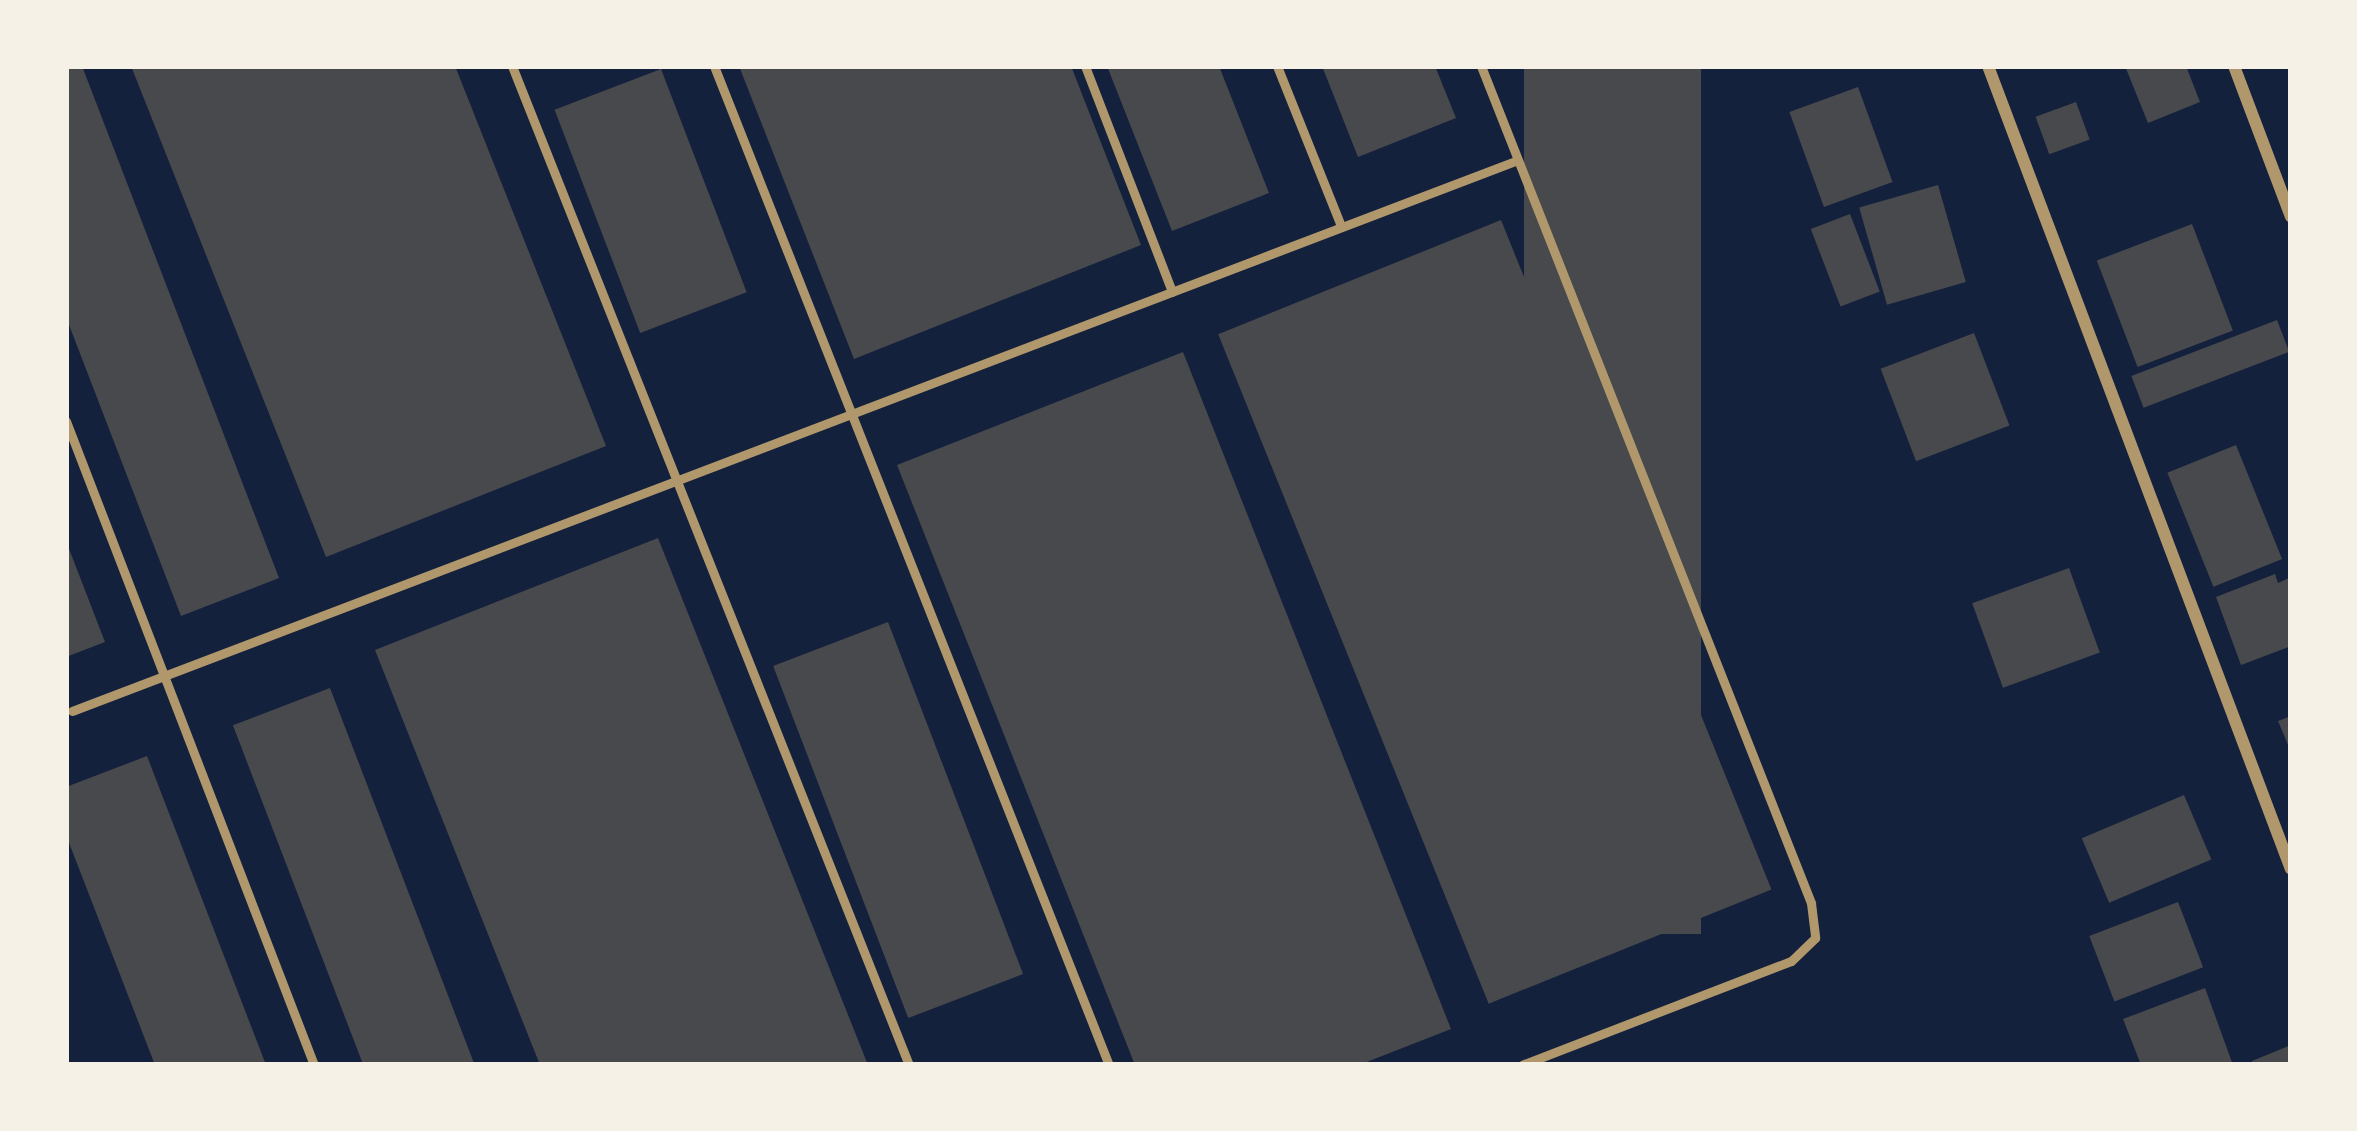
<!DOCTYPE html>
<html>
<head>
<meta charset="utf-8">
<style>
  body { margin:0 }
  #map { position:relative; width:2357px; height:1131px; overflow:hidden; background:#14213d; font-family:Lato,sans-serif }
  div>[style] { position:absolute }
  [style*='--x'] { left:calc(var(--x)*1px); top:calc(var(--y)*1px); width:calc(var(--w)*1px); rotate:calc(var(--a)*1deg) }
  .building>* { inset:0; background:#48494c; transform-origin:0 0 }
  .service>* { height:9px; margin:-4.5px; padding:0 4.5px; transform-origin:4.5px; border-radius:4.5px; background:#b1986c }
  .minor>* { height:12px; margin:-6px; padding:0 6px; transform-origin:6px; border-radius:6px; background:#b1986c }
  span { translate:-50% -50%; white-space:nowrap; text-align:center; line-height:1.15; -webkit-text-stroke:9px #f6f1e7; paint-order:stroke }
  .frame { position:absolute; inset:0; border:69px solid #f6f1e7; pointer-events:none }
</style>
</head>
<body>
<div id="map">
  <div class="building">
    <div style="clip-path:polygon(66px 66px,82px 66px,279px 578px,181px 616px,66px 317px)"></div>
    <div style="clip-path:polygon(131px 66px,455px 66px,606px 446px,326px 557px)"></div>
    <div style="clip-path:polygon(739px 66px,1071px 66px,1141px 245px,854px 359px)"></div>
    <div style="clip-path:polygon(1107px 66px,1219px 66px,1269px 193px,1172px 231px)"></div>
    <div style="clip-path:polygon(1322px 66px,1435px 66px,1456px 118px,1358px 157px)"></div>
    <div style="left:1524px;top:66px;width:177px;height:868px"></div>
    <div style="clip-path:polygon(2125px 66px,2186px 66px,2200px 102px,2148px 123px)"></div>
    <div style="left:661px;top:69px;width:239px;height:114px;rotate:69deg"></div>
    <div style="left:1858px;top:87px;width:101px;height:73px;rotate:70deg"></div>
    <div style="left:2076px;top:102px;width:40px;height:43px;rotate:70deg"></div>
    <div style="left:1938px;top:185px;width:101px;height:82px;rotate:74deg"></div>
    <div style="left:1850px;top:214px;width:83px;height:42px;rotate:69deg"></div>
    <div style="left:1501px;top:220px;width:722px;height:305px;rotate:68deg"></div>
    <div style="left:2192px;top:224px;width:114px;height:102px;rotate:69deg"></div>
    <div style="left:2277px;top:320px;width:34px;height:156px;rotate:69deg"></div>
    <div style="left:1974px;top:333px;width:99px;height:100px;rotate:69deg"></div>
    <div style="clip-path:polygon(1183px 352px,1451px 1029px,1359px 1065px,1135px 1065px,897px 465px)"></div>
    <div style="left:2236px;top:445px;width:123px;height:74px;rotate:68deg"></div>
    <div style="clip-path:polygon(658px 538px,868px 1065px,540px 1065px,375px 650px)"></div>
    <div style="clip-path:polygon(66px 541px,105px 642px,66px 657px)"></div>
    <div style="left:2069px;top:568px;width:90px;height:103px;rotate:70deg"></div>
    <div style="clip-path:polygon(2275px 574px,2278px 583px,2291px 577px,2291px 646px,2241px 665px,2216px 597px)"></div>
    <div style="left:888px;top:622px;width:377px;height:123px;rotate:69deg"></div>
    <div style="left:330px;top:688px;width:404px;height:104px;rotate:69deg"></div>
    <div style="clip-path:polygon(2291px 716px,2291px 752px,2278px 721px)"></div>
    <div style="clip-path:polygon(147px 756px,266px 1065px,155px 1065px,66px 835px,66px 787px)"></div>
    <div style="left:2184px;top:795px;width:70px;height:111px;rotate:67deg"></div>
    <div style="left:2178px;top:902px;width:70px;height:95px;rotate:69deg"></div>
    <div style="clip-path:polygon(2205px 988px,2233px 1065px,2141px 1065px,2123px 1019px)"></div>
    <div style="clip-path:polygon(2291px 1045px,2291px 1065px,2253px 1065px,2252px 1061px)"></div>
  </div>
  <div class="service">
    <div style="--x:512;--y:66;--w:1075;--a:68.33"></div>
    <div style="--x:714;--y:66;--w:1074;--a:68.43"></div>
    <div style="--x:1085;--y:66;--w:242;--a:68.9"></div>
    <div style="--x:1277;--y:66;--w:172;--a:68.2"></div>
    <div style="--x:1481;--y:66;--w:900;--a:68.48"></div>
    <div style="--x:1811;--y:903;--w:35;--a:83"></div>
    <div style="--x:1815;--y:938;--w:33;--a:136"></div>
    <div style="--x:1791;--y:961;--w:288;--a:158.9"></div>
    <div style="--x:66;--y:421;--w:690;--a:68.94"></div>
    <div style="--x:72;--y:711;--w:1547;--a:-20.86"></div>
  </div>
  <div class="minor">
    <div style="--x:1988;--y:66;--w:858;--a:69.33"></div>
    <div style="--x:2234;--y:66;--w:161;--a:69.3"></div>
  </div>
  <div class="frame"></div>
</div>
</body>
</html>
